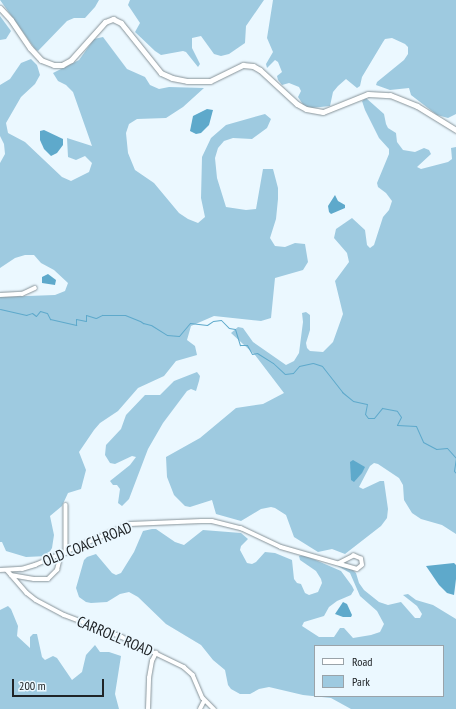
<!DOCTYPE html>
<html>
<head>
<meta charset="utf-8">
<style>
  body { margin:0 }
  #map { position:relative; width:456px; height:709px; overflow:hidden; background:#ebf8ff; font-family:"PT Sans Narrow",sans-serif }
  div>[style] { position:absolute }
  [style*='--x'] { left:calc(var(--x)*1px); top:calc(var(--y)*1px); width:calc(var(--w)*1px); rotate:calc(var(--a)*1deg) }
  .green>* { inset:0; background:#9ecae0 }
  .water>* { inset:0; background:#5ea9cb }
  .stream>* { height:1px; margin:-0.5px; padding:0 0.5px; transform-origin:0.5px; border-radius:0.5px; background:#5ea9cb }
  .roads { filter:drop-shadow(0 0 1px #879399) drop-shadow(0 0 1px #879399) }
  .street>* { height:3.5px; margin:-1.75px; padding:0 1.75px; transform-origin:1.75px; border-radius:1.75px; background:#fff }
  .secondary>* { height:5px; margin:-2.5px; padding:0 2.5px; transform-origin:2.5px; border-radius:2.5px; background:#fff }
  span { translate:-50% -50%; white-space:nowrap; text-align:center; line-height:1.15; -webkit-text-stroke:3.5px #ebf8ff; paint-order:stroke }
  .street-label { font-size:15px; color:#202427 }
  .legend { position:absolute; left:314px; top:645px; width:130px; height:52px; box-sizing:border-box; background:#ebf8ff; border:1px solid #9aa3a9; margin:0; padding:5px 7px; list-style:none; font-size:12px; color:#202427 }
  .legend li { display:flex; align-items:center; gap:8px; height:20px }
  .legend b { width:20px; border:1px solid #9aa3a9 }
  .scale { position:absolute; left:12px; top:679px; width:92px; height:18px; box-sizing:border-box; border:2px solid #202427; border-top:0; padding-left:5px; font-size:12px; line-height:14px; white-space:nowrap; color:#202427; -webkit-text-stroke:3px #ebf8ff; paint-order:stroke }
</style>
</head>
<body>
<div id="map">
  <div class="green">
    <div style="clip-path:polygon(0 0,99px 0,95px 7px,85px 18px,74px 18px,67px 21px,38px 51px,35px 49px)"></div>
    <div style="clip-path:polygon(130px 0,264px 0,246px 26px,245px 43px,229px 54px,221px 56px,214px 54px,201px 36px,192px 38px,192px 48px,200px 64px,198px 67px,186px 52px,183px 51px,161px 55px,155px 51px,135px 32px,140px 23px,128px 5px)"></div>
    <div style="clip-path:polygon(273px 0,456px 0,456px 114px,448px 118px,437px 115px,411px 95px,409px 88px,390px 90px,376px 85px,377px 82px,404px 60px,408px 54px,408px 47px,405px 44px,392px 38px,385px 39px,383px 42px,362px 77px,360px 86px,357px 88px,346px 79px,338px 86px,333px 92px,330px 106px,311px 108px,304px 106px,298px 97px,301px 91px,299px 87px,289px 83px,282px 85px,278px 80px,277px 76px,282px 72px,278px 62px,275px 60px,267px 68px,266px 64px,273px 52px,267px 38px)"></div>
    <div style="clip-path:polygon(0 16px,11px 31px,6px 39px,0 40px)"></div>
    <div style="clip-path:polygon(103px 37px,127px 69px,145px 77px,150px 85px,159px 89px,169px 87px,204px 88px,183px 107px,166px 118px,137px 119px,129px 124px,126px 133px,128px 153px,135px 170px,154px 183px,179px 213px,188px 219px,198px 223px,205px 217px,201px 198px,202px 157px,211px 138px,226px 125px,265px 114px,271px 119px,267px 128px,252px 139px,233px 138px,224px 141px,218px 148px,215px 158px,217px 178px,226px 207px,246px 210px,256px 209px,263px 169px,273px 169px,278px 188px,278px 199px,276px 219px,270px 238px,275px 246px,285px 247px,295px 243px,305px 244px,308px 262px,303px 270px,275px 278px,271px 318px,261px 321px,214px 316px,191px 326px,187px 340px,195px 346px,197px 355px,176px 361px,164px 376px,138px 388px,118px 411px,100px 423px,94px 430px,79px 452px,86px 470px,81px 489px,68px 493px,62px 506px,50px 516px,54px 535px,52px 548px,47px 556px,26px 557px,6px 551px,2px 542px,0 542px,0 297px,55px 295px,65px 291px,68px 283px,54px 270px,41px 263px,34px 255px,25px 255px,15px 258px,0 268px,0 163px,5px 154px,4px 144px,0 136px,0 85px,10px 79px,21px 63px,31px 59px,37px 65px,40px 75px,35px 84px,21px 97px,6px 123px,8px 133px,25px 142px,62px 177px,71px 181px,89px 172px,92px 163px,85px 156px,76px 160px,68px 157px,67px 138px,92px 146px,73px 92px,66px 85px,58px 81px,53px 73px,79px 60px,94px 39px)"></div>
    <div style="clip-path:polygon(366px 98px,384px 114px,386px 124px,388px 128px,396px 133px,397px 142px,403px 150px,415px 152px,424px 148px,429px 150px,431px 154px,417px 167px,421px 169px,448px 162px,452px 159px,451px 148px,456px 147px,456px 534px,442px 525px,421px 519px,412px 513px,404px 500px,403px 485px,399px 478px,378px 464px,374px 463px,370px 466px,359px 487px,363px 489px,380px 481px,384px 481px,388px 509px,387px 518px,381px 526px,345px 554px,332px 549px,318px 552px,294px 537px,286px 515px,275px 508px,271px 507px,261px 509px,241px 521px,216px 514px,212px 500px,190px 507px,185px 506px,174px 495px,167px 477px,166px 457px,200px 438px,236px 408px,263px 404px,284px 393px,255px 355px,231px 333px,238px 327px,243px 328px,253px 342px,286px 365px,294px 361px,299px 353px,303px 322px,302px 313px,306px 312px,310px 315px,310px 330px,306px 343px,307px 348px,310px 351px,323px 352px,333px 342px,343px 314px,335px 281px,349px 262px,347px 253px,334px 238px,336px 229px,352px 218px,365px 230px,367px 245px,370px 248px,374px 245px,383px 217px,389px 210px,392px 201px,386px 193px,378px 187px,377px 183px,389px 154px,389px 149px,379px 138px,365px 110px,362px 101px)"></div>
    <div style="clip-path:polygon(197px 372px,200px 376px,199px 381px,196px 391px,191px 389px,187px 391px,163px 423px,148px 449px,129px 499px,122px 506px,118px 503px,120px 489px,117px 485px,113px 485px,110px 481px,130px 465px,136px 457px,132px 456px,115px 464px,110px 463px,105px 455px,106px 445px,121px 429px,126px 415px,145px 395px,160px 395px,174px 381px)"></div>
    <div style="clip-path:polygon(evenodd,152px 529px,156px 529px,175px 542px,184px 545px,203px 530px,241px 533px,248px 539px,241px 546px,240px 550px,247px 563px,252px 564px,256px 562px,265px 552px,275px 553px,292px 560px,294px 579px,297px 583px,301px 584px,305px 593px,309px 595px,318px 592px,322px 583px,321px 579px,316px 571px,300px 560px,299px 556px,304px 555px,341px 571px,352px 586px,354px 590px,351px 595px,337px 601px,329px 607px,324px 616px,304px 622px,302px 626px,319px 637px,334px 637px,340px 628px,344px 628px,353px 638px,371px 635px,380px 632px,384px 624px,377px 611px,360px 596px,350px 573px,336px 565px,351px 568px,356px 573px,359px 583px,364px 590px,379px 602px,388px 605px,401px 602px,415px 618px,420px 618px,422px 614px,417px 606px,403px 595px,408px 594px,416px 600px,433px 605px,456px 619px,456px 709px,351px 709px,331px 698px,303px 695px,269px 687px,259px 689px,250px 694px,240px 694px,231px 689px,228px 685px,225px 670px,213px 660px,201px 645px,166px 624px,138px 597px,129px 592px,120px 594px,107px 602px,91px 603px,86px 602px,79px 597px,76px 588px,84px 560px,87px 557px,96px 554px,112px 573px,116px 575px,121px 573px,134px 552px,143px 531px,152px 529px,315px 646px,443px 646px,443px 696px,315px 696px,315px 646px)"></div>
    <div style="clip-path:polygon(8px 606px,11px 609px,18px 626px,17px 636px,30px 648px,30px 637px,33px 634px,37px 634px,42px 657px,45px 660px,53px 656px,57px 658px,72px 680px,82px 672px,86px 655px,95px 645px,100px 652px,109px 652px,121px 656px,115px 694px,119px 709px,0 709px,0 610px)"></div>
  </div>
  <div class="water">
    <div style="clip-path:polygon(207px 109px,213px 110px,209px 125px,201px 133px,196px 134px,190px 131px,193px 116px)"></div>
    <div style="clip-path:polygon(44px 130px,63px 139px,63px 145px,57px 153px,51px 156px,44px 149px,40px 140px,40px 131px)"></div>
    <div style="clip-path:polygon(335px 195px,338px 201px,345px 205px,345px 208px,331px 214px,329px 212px,328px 206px)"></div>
    <div style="clip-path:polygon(48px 274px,56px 280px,55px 285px,42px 283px,42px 277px)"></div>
    <div style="clip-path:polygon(353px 460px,365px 467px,362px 473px,354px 482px,351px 480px,350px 462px)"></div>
    <div style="clip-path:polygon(454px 563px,456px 565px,456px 579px,454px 595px,447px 593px,439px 585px,426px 566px)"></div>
    <div style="clip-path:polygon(343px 602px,347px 604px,352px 615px,351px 617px,343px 617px,335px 614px)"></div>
  </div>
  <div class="stream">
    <div style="--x:0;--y:309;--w:27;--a:13"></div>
    <div style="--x:26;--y:315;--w:6;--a:-18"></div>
    <div style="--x:32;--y:313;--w:5;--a:37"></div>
    <div style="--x:36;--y:316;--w:6;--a:-51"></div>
    <div style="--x:40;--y:311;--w:7;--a:16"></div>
    <div style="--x:47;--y:313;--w:7;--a:63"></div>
    <div style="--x:50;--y:319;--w:27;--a:13"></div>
    <div style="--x:76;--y:325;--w:6;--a:-90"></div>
    <div style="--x:76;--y:319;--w:10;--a:11"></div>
    <div style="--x:86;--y:321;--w:6;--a:-90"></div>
    <div style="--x:86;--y:315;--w:10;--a:17"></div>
    <div style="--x:96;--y:318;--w:7;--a:-27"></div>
    <div style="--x:102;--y:315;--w:23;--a:0"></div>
    <div style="--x:125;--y:315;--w:16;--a:22"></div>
    <div style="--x:140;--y:321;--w:4;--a:34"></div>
    <div style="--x:143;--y:323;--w:8;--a:14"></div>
    <div style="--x:151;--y:325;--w:19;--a:32"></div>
    <div style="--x:167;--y:335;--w:12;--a:5"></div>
    <div style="--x:179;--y:336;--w:17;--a:-50"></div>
    <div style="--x:190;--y:323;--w:17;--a:7"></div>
    <div style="--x:207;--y:325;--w:7;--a:-34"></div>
    <div style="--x:213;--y:321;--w:8;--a:-7"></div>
    <div style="--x:221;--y:320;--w:11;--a:45"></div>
    <div style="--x:229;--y:328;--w:6;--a:9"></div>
    <div style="--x:235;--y:329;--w:17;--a:73"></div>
    <div style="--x:240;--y:345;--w:7;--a:0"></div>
    <div style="--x:247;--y:345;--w:10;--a:61"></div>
    <div style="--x:252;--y:354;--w:5;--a:-11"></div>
    <div style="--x:257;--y:353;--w:19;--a:32"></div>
    <div style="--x:273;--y:363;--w:16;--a:43"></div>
    <div style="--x:285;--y:374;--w:8;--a:-7"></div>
    <div style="--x:293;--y:373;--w:9;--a:-49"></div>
    <div style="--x:299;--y:366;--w:14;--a:-12"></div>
    <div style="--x:313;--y:363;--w:9;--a:18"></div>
    <div style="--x:322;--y:366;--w:33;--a:52"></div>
    <div style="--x:342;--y:392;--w:14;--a:39"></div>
    <div style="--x:353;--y:401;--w:14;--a:12"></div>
    <div style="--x:367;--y:404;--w:10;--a:101"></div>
    <div style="--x:365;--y:414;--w:5;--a:53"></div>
    <div style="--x:368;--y:418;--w:6;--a:0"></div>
    <div style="--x:374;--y:418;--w:13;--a:-51"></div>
    <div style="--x:382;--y:408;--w:15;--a:11"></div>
    <div style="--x:397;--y:411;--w:7;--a:56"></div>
    <div style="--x:401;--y:417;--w:9;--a:117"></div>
    <div style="--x:397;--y:425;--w:19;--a:3"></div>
    <div style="--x:416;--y:426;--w:17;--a:66"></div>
    <div style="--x:423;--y:442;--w:15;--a:28"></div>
    <div style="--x:436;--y:449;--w:11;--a:-5"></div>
    <div style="--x:447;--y:448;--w:13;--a:48"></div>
    <div style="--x:456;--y:458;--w:13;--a:99"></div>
    <div style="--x:454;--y:471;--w:3;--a:45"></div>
  </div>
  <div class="roads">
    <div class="street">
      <div style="--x:0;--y:295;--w:22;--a:-3"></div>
      <div style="--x:22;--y:294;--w:14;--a:-25"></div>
      <div style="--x:66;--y:505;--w:48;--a:90"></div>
      <div style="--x:0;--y:570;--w:22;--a:-3"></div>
      <div style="--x:22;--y:569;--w:14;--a:-17"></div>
      <div style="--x:35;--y:565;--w:103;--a:-23.3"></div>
      <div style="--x:130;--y:524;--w:71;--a:-2.4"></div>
      <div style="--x:201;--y:521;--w:11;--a:0"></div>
      <div style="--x:212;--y:521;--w:30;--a:14"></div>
      <div style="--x:241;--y:528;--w:44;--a:25.4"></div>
      <div style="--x:281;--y:547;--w:79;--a:16.1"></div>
      <div style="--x:357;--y:569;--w:6;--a:-39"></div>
      <div style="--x:362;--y:565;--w:6;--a:-99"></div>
      <div style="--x:361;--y:559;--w:8;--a:-157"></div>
      <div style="--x:354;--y:556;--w:16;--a:153"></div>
      <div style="--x:7;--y:570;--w:30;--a:49"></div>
      <div style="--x:27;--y:593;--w:11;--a:38"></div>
      <div style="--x:36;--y:600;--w:32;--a:28"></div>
      <div style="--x:64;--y:615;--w:62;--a:20.8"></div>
      <div style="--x:122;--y:637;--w:69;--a:25.8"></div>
      <div style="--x:184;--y:667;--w:12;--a:42"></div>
      <div style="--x:193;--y:675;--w:25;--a:67"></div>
      <div style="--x:203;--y:698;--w:16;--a:45"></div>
      <div style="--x:11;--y:575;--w:23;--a:10"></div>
      <div style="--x:34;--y:579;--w:14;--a:0"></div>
      <div style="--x:48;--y:579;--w:13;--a:-45"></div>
      <div style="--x:57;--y:570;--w:8;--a:-76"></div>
      <div style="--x:59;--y:562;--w:5;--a:-101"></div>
      <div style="--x:148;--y:709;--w:31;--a:-88"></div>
      <div style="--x:149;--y:678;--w:17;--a:-80"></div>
      <div style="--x:152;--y:661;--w:9;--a:-63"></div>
      <div style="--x:200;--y:709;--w:9;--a:-63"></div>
    </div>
    <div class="secondary">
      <div style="--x:0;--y:8;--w:16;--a:47"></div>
      <div style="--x:11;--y:20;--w:34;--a:56"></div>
      <div style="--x:30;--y:48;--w:16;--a:47"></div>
      <div style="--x:41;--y:60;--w:14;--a:21"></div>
      <div style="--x:54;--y:65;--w:8;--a:0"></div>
      <div style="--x:62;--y:65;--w:10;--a:-29"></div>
      <div style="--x:71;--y:60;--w:51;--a:-48.2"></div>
      <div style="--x:105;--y:22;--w:9;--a:-21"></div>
      <div style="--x:113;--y:19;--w:9;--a:27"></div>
      <div style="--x:121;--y:23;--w:64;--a:51.3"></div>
      <div style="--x:161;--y:73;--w:12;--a:24"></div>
      <div style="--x:172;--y:78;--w:15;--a:11"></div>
      <div style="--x:187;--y:81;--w:23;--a:0"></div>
      <div style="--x:210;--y:81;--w:37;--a:-26"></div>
      <div style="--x:243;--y:65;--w:10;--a:6"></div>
      <div style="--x:253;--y:66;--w:8;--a:30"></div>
      <div style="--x:260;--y:70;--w:50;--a:42.6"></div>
      <div style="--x:297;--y:104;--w:10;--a:29"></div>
      <div style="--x:306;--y:109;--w:17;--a:10"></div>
      <div style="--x:323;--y:112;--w:48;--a:-21.8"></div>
      <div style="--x:368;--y:94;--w:22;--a:3"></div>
      <div style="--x:390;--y:95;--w:29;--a:22"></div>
      <div style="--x:417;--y:106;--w:46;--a:31.6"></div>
    </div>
  </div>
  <div class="street-label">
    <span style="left:87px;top:544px;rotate:-22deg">OLD COACH ROAD</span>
    <span style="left:115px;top:636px;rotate:23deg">CARROLL ROAD</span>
  </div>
  <ul class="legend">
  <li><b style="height:5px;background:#fff"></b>Road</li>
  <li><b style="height:11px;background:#9ecae0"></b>Park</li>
  </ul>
  <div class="scale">200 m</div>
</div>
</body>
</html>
